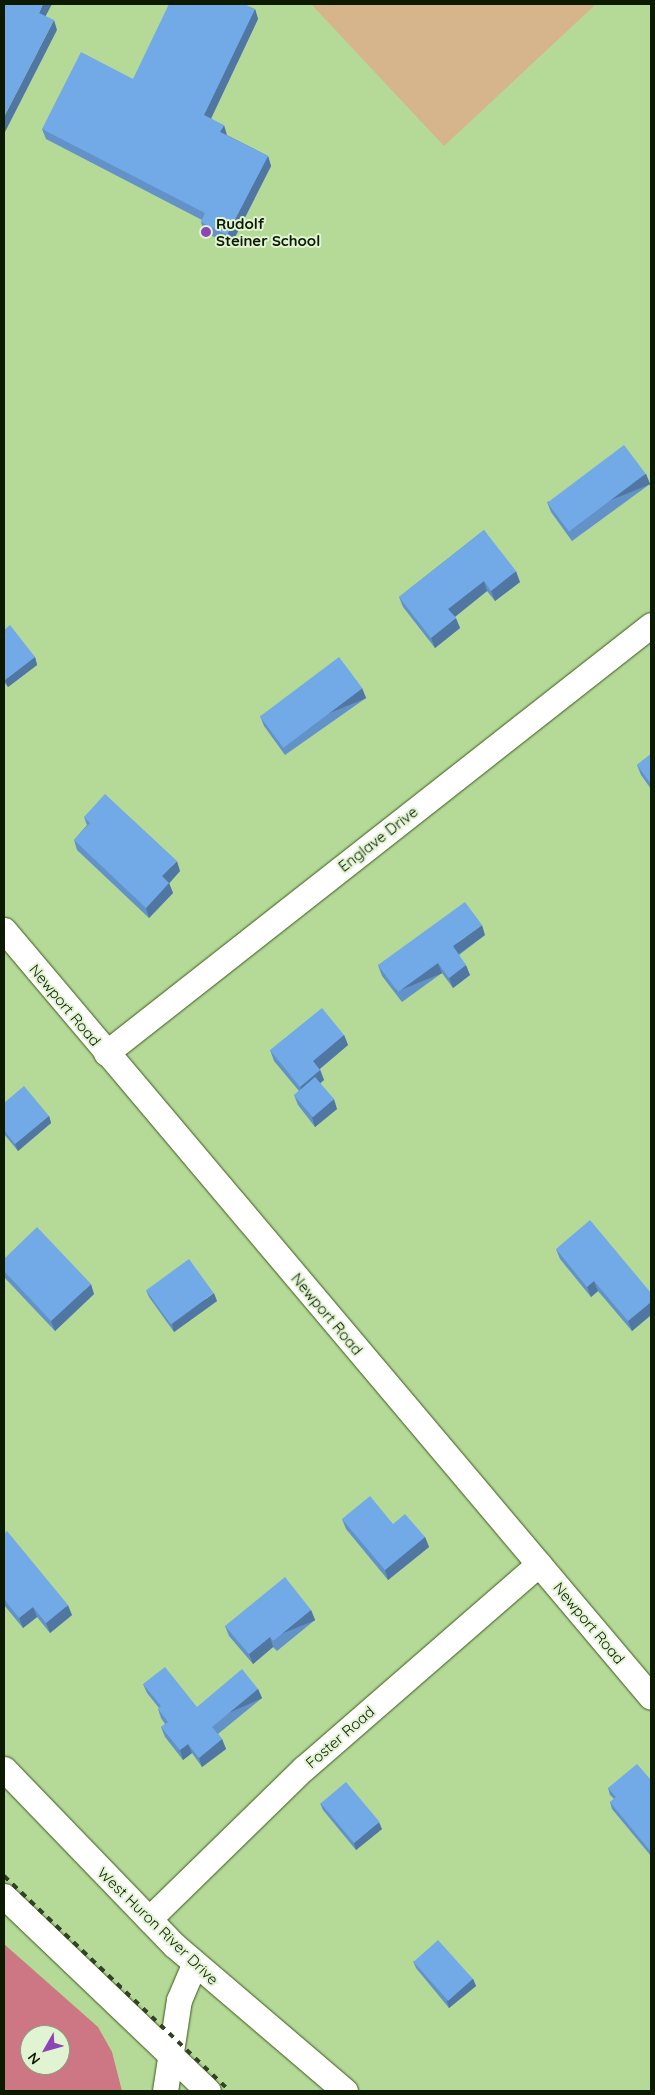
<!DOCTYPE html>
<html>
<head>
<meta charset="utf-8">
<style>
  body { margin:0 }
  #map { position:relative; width:655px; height:2095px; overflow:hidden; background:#b5d997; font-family:Quicksand,sans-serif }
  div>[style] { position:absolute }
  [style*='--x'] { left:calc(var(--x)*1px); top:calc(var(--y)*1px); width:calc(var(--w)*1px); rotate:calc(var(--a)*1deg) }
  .green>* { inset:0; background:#d6b58d }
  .water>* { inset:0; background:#cc7783 }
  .roads { filter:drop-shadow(0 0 1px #3a5819) drop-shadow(0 0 1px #3a5819) }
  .minor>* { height:25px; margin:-12.5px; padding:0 12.5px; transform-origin:12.5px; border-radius:12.5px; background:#fff }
  .rail>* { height:4px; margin-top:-2px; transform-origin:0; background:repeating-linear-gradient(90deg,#314322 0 6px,transparent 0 12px) }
  .wall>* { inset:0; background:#6292c7 }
  .shaded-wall>* { inset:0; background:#5077a2; transform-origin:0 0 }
  .building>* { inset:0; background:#72aae7; transform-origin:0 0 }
  .dots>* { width:14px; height:14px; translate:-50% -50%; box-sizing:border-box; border:2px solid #e1f4d2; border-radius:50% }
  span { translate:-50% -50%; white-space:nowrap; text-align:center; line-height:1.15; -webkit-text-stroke:4px #e1f4d2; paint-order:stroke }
  .poi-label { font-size:15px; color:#0d1a02; font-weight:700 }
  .left { translate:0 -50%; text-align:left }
  .street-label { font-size:15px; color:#0d1a02 }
  .frame { position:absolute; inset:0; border:5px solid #0d1a02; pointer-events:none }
  .north { position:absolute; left:20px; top:2025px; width:50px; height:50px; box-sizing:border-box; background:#e1f4d2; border:1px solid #8c9d7f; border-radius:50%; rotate:232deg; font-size:14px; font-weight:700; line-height:20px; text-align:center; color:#0d1a02 }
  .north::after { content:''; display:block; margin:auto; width:18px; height:22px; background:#8d44b6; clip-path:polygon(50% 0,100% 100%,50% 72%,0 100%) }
</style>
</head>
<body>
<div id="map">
  <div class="green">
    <div style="clip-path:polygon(311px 4px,592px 4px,594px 6px,444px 146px)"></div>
  </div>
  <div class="water">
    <div style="clip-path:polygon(evenodd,4px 1944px,98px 2027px,112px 2052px,122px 2091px,4px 2091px,4px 1944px,30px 2035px,60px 2035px,60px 2065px,30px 2065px,30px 2035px)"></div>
  </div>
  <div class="roads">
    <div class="minor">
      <div style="--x:4;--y:930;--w:1003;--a:49.85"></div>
      <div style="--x:106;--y:1053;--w:693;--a:-38.14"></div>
      <div style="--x:4;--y:1769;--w:245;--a:46"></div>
      <div style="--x:174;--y:1945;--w:225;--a:40.5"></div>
      <div style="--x:4;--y:1896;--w:282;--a:43.7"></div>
      <div style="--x:149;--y:1919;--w:216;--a:-44.3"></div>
      <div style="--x:304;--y:1768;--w:311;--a:-41"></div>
      <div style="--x:165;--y:2091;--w:92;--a:-81.3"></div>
      <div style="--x:179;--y:2000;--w:39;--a:-67"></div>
    </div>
  </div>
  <div class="rail">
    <div style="--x:4;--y:1876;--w:312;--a:43.6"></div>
  </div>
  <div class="wall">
    <div style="clip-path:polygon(255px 9px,258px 19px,211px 118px,227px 135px,268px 156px,271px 166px,231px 245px,204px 232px,201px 222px,202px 220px,46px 139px,42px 129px,133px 79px)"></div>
    <div style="clip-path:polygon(646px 474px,650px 484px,572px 541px,551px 512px,547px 502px)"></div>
    <div style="clip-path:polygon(484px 530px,520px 582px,495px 601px,487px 591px,455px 617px,460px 628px,435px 648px,403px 607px,399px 597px)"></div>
    <div style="clip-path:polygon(4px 630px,35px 657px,37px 665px,8px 687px,4px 682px)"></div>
    <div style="clip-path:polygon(362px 688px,366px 698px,285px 755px,264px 726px,260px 716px)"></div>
    <div style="clip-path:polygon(651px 754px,651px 789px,641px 775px,637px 765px)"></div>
    <div style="clip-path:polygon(84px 817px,180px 871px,169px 883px,173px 893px,149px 918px,77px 850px,74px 840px,87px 825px)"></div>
    <div style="clip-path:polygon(485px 935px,459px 955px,470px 975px,453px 988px,442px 973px,402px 1002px,382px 976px,378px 965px)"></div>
    <div style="clip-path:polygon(344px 1035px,348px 1045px,320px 1069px,324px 1080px,320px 1083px,337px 1109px,315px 1127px,298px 1105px,294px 1095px,299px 1091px,274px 1061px,270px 1050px)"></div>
    <div style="clip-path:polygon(4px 1103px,49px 1116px,51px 1123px,18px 1151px,4px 1134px)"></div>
    <div style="clip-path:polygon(556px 1249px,651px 1293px,651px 1315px,632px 1331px,598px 1291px,591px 1297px,560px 1259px)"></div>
    <div style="clip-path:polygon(4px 1259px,94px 1294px,55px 1331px,4px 1277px)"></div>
    <div style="clip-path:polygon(146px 1290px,217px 1301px,174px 1332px,149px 1297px)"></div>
    <div style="clip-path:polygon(342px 1519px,425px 1537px,429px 1547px,388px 1580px,346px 1529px)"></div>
    <div style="clip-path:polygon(4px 1534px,72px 1615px,50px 1633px,37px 1617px,23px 1628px,4px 1605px)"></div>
    <div style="clip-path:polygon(311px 1610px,315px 1620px,277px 1651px,273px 1647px,253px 1664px,229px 1636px,225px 1626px)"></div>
    <div style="clip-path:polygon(143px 1684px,197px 1707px,258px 1689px,262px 1698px,218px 1734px,222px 1739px,226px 1749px,202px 1767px,192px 1753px,183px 1760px,165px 1737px,161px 1727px,165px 1724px,161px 1718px,158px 1709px,159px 1708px,147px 1693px)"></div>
    <div style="clip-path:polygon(651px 1780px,651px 1856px,612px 1809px,610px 1802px,614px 1799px,610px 1795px,608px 1788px)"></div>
    <div style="clip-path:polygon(320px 1803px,382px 1829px,356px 1850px,323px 1810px)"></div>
    <div style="clip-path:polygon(413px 1961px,473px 1979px,476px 1986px,449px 2008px,416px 1968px)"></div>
  </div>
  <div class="shaded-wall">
    <div style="clip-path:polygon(43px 4px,52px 4px,42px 23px,39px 13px)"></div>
    <div style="clip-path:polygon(255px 9px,258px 19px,208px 125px,204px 115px)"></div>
    <div style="clip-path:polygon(54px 20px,57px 30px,4px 134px,4px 117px)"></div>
    <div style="clip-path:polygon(224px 125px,227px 135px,220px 132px)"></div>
    <div style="clip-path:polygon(268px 156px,271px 166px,231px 245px,227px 235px)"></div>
    <div style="left:646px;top:474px;width:11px;height:96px;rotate:68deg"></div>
    <div style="clip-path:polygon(516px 571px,520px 582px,495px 601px,491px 591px)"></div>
    <div style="clip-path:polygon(484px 581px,487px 591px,452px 619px,448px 609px)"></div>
    <div style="clip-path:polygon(456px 618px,460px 628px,435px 648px,431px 638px)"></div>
    <div style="clip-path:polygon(35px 657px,37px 665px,8px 687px,5px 680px)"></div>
    <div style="left:362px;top:688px;width:11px;height:98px;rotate:68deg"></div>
    <div style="clip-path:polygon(177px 861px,180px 871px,166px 887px,162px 876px)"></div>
    <div style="clip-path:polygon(169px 883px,173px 893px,149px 918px,146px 908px)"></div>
    <div style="clip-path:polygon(482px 925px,485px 935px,456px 956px,453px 946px)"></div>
    <div style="left:438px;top:963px;width:11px;height:49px;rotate:68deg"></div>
    <div style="clip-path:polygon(466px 965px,470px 975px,453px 988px,449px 978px)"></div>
    <div style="clip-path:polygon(344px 1035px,348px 1045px,317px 1071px,313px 1061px)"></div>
    <div style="clip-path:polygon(320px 1070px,324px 1080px,304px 1097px,300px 1087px)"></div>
    <div style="clip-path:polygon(334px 1099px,337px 1109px,315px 1127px,312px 1117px)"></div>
    <div style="clip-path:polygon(49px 1116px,51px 1123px,18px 1151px,15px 1144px)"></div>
    <div style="clip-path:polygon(594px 1281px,598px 1291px,591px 1297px,587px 1287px)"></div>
    <div style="clip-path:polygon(91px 1284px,94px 1294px,55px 1331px,51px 1321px)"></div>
    <div style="clip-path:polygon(214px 1293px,217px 1301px,174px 1332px,172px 1324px)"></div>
    <div style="clip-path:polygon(651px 1302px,651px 1315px,632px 1331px,628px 1321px)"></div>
    <div style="clip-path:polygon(425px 1537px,429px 1547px,388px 1580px,385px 1570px)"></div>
    <div style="clip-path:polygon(68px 1605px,72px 1615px,50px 1633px,46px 1623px)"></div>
    <div style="clip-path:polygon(33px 1607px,37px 1617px,23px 1628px,19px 1618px)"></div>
    <div style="left:311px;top:1610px;width:11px;height:49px;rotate:68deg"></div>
    <div style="clip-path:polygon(270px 1637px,273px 1647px,253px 1664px,249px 1654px)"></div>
    <div style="left:258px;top:1689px;width:10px;height:60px;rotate:66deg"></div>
    <div style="clip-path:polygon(222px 1739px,226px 1749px,202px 1767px,199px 1758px)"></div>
    <div style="clip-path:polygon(188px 1744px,192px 1753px,183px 1760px,180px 1750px)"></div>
    <div style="clip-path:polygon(379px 1822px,382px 1829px,356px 1850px,354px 1843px)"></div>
    <div style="clip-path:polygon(473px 1979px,476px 1986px,449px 2008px,447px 2001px)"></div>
  </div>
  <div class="building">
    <div style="clip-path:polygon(4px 4px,43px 4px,39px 13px,54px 20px,4px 117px)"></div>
    <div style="clip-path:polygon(169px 4px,244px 4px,255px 9px,204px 115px,224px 125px,220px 132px,268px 156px,227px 235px,201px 222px,205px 213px,42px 129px,81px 52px,133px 79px)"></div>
    <div style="left:624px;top:445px;width:36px;height:96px;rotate:53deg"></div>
    <div style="clip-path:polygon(484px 530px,516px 571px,491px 591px,484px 581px,448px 609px,456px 618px,431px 638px,399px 597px)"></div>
    <div style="clip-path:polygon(10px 625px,35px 657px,5px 680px,4px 678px,4px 630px)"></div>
    <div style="left:339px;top:657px;width:39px;height:99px;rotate:53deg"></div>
    <div style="clip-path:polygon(651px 754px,651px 784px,637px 765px)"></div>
    <div style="clip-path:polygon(105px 794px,177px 861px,162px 876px,169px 883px,146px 908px,74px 840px,90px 823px,84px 817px)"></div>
    <div style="clip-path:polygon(465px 902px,482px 925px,453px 946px,466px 965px,449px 978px,438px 963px,398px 992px,378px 965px)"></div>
    <div style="clip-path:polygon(322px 1008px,344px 1035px,313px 1061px,320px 1070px,300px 1087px,270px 1050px)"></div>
    <div style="left:315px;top:1077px;width:29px;height:28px;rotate:49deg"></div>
    <div style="clip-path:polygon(24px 1086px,49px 1116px,15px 1144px,4px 1130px,4px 1103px)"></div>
    <div style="clip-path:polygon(590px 1220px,651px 1293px,651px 1302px,628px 1321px,594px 1281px,587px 1287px,556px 1249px)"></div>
    <div style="clip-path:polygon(37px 1227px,91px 1284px,51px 1321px,4px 1271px,4px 1259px)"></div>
    <div style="left:189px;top:1259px;width:42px;height:53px;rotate:54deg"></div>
    <div style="clip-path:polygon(370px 1496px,393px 1524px,405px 1514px,425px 1537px,385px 1570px,342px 1519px)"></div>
    <div style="clip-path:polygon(7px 1531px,68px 1605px,46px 1623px,33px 1607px,19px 1618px,4px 1599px,4px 1534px)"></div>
    <div style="clip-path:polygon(285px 1577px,311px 1610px,273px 1641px,270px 1637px,249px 1654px,225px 1626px)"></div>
    <div style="clip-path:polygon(165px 1667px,197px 1707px,242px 1669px,258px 1689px,212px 1727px,222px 1739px,199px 1758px,188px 1744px,180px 1750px,161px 1727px,168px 1722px,158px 1709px,161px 1706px,143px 1684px)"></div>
    <div style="clip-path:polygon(637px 1764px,651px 1780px,651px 1852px,610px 1802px,616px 1797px,608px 1788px)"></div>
    <div style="left:346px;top:1782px;width:52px;height:33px;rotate:50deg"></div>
    <div style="left:438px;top:1940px;width:52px;height:33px;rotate:48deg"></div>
  </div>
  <div class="dots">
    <div style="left:206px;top:232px;background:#8d44b6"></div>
  </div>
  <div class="poi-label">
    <span class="left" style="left:216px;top:232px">Rudolf<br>Steiner School</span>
  </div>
  <div class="street-label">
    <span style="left:378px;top:839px;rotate:-38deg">Englave Drive</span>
    <span style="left:65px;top:1005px;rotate:50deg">Newport Road</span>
    <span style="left:327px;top:1314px;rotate:50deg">Newport Road</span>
    <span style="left:589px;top:1623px;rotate:50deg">Newport Road</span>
    <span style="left:340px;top:1737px;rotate:-41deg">Foster Road</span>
    <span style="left:158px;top:1926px;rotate:44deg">West Huron River Drive</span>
  </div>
  <div class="frame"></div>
  <div class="north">N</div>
</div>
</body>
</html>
